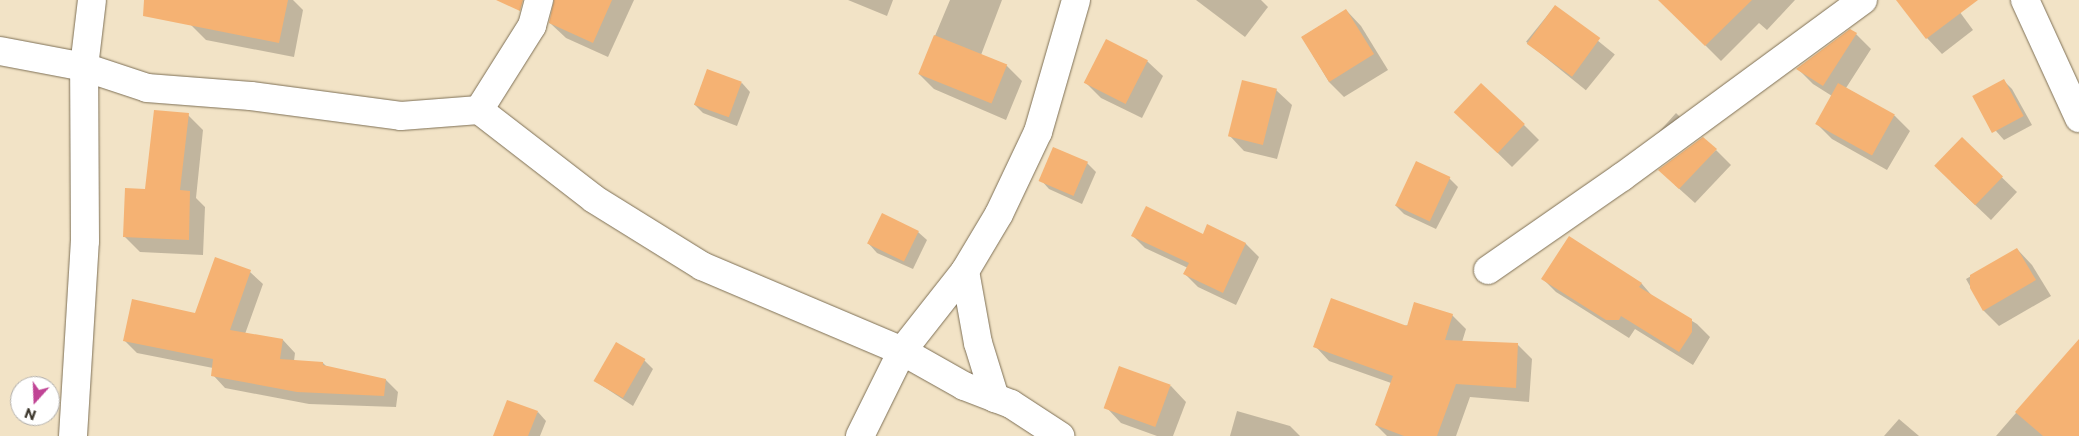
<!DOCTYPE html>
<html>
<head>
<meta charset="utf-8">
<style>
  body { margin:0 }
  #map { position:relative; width:2079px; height:436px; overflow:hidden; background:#f2e3c6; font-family:Montserrat,sans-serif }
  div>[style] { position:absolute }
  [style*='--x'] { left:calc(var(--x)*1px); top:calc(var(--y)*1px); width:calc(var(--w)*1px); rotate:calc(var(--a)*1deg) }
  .shadow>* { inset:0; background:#0003; transform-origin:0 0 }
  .building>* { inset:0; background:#f5b273; transform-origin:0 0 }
  .roads { filter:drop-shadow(0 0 1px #7e7056) drop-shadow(0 0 1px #7e7056) }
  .minor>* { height:28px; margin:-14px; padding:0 14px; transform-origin:14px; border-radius:14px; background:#fff }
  span { translate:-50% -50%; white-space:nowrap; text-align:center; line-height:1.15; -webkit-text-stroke:5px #fff; paint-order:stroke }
  .north { position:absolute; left:10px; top:376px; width:50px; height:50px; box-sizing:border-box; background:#fff; border:1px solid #b0ada9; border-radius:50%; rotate:200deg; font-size:14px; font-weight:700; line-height:20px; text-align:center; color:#393328 }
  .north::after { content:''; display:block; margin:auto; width:18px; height:22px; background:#c04495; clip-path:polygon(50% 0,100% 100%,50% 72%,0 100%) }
</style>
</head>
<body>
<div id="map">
  <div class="shadow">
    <div style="clip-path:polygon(195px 0,293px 0,303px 10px,294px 57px,206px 40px,190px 24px)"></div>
    <div style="clip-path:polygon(556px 0,634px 0,608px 57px,566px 38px,550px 23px)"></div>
    <div style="clip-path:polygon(848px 0,893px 0,887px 16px)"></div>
    <div style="clip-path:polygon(950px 0,1002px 0,981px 55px,1007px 66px,1022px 81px,1006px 120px,934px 89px,919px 74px)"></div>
    <div style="clip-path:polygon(1196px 0,1261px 0,1268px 7px,1245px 37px)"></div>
    <div style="clip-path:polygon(1675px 0,1795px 0,1767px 30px,1759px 23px,1721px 61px,1667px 7px)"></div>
    <div style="clip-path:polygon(1902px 0,1951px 0,1973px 30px,1942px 54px,1927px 38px)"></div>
    <div style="left:1555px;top:6px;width:77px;height:46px;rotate:39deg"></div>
    <div style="clip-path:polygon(1346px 10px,1361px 26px,1388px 70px,1344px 97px,1329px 82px,1302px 37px)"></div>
    <div style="clip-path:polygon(1856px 34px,1871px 49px,1846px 88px,1895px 116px,1910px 131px,1887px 170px,1832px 139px,1817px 124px,1832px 96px,1813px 84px,1798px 69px)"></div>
    <div style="clip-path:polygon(1147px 61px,1163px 76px,1142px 118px,1101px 98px,1086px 83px)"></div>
    <div style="clip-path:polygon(2004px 81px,2012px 89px,2032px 125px,2004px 140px,1996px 131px)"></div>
    <div style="clip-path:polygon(742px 83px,750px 92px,737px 126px,703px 113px,694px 104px)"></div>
    <div style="clip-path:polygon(1276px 90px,1292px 105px,1277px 159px,1244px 151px,1229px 135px)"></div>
    <div style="clip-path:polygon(1676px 113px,1694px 131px,1672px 147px,1658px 133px)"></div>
    <div style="clip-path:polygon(188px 115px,203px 130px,196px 198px,205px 207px,203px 255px,140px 252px,124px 236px)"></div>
    <div style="clip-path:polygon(1524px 125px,1539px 140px,1512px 167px,1471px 127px)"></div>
    <div style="clip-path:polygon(1962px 139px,2017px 192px,1991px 220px,1951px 182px)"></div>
    <div style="clip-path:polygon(1054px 148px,1087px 163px,1096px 172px,1082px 204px,1049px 189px,1041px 180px)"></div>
    <div style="clip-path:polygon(1716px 150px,1731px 165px,1695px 203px,1675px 185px)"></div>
    <div style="clip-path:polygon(1449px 178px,1458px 187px,1436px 229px,1404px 214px,1395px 205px)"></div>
    <div style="clip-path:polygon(1208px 226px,1246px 244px,1259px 257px,1236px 305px,1198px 287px,1185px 274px,1188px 268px,1145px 248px,1132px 235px,1203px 236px)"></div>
    <div style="clip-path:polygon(918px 232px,927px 240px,913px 269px,877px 253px,869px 244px)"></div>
    <div style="clip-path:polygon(1569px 238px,1642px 284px,1654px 298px,1697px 324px,1710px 337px,1693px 365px,1635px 329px,1629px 338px,1556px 292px,1543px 279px)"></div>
    <div style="clip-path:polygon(2017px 249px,2032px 265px,2051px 296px,1999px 326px,1984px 311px,1966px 279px)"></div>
    <div style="clip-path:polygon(250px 272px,263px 284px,245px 334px,283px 340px,295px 353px,294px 361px,323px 363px,327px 367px,386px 380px,398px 392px,396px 407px,309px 404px,225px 388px,213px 375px,213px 368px,137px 353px,125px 341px,196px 314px)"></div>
    <div style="clip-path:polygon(1452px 315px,1466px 329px,1462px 342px,1518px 345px,1532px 359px,1529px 402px,1470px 397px,1456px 436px,1387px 436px,1376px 425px,1391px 383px,1329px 361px,1315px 346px)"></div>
    <div style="clip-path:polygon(2069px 352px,2079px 361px,2079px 436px,1996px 436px)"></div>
    <div style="clip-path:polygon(644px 360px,653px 369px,633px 406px,595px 381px)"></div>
    <div style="clip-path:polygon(1171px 386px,1186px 402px,1173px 436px,1157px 436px,1121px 423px,1106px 407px)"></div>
    <div style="clip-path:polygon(1237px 411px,1290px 426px,1300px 436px,1230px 436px)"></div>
    <div style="clip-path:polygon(538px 412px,546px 421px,540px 436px,494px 436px)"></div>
    <div style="clip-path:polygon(1899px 419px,1919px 436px,1884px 436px)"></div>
  </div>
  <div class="building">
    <div style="clip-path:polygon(144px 0,288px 0,279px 43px,143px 16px)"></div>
    <div style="clip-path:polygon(496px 0,523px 0,520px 11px)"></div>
    <div style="clip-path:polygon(554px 0,612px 0,593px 43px,549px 23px)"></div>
    <div style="clip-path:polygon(1658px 0,1752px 0,1705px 46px)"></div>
    <div style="clip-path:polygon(1896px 0,1978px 0,1926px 39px)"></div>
    <div style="left:1555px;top:5px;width:56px;height:48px;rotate:36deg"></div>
    <div style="left:1346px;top:9px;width:53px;height:53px;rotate:58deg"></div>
    <div style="clip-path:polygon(1850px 29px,1857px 33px,1823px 86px,1796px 69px)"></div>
    <div style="left:934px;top:35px;width:79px;height:42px;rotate:22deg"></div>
    <div style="left:1106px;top:39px;width:47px;height:49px;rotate:27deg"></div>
    <div style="left:707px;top:69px;width:37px;height:38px;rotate:20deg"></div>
    <div style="left:2004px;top:79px;width:42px;height:36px;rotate:62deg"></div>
    <div style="left:1242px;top:80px;width:36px;height:58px;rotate:14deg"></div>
    <div style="left:1481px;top:83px;width:60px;height:40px;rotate:43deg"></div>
    <div style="left:1838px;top:83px;width:65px;height:47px;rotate:29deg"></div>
    <div style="clip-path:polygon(154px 110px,189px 113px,180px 190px,190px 191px,189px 240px,123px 237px,125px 188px,145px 189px)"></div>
    <div style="clip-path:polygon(1703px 137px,1717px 149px,1679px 189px,1658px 170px)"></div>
    <div style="left:1962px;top:137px;width:57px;height:40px;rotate:44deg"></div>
    <div style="left:1053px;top:147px;width:38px;height:37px;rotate:23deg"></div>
    <div style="left:1416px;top:161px;width:38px;height:49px;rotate:25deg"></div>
    <div style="clip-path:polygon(1146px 206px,1203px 234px,1207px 224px,1246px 243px,1223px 293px,1183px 274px,1189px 263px,1131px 236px)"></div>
    <div style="left:882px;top:213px;width:41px;height:34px;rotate:26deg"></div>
    <div style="clip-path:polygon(1569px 236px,1642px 283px,1639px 287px,1692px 319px,1692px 332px,1679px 352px,1621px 316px,1619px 320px,1606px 320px,1541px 279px)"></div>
    <div style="clip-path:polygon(2017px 248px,2036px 280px,1983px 311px,1970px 288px,1970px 275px)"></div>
    <div style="clip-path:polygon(215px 257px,251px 270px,230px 330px,283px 339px,280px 359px,323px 362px,323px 365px,386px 379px,384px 396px,297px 392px,211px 376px,213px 359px,123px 341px,132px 299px,195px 313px)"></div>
    <div style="clip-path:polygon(1331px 298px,1407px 326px,1414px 302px,1453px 314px,1445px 340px,1518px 343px,1516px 388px,1456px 384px,1437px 436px,1404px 436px,1375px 425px,1393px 376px,1313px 347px)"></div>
    <div style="clip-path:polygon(2079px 339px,2079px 436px,2043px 436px,2015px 412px)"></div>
    <div style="left:616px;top:342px;width:34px;height:45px;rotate:30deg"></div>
    <div style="left:1119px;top:366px;width:55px;height:45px;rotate:20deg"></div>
    <div style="clip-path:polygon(507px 400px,538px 411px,528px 436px,493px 436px)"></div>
  </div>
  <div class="roads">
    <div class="minor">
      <div style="--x:2025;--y:0;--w:130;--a:65.4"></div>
      <div style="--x:0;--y:51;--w:86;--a:10.8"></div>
      <div style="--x:84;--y:67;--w:66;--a:18.4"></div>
      <div style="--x:147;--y:88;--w:104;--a:4.4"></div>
      <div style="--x:251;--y:96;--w:151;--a:7.6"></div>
      <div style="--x:401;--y:116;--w:78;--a:-4.4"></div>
      <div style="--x:479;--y:110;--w:145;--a:37.7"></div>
      <div style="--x:594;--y:199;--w:127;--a:31.8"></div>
      <div style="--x:702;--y:266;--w:217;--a:23"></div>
      <div style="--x:902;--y:351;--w:71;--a:29.4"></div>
      <div style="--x:964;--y:386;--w:50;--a:21"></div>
      <div style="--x:1011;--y:404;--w:59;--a:33.1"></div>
      <div style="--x:479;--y:110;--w:99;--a:-57.8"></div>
      <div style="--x:532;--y:26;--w:27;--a:-75"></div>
      <div style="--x:1488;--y:270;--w:163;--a:-34.8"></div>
      <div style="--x:1622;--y:177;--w:299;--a:-36.3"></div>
      <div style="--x:965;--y:271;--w:73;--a:79.8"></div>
      <div style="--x:978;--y:343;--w:58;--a:72.8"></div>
      <div style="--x:73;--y:436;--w:195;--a:-86.5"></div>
      <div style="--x:85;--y:241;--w:174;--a:-90.3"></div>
      <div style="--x:84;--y:67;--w:67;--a:-83.2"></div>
      <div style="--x:860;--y:436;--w:95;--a:-63.7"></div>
      <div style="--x:902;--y:351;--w:102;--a:-51.8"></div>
      <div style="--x:965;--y:271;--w:66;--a:-59.2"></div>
      <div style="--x:999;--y:214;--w:91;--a:-64.6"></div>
      <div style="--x:1038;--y:132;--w:137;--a:-73.9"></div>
    </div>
  </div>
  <div class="north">N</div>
</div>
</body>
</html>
